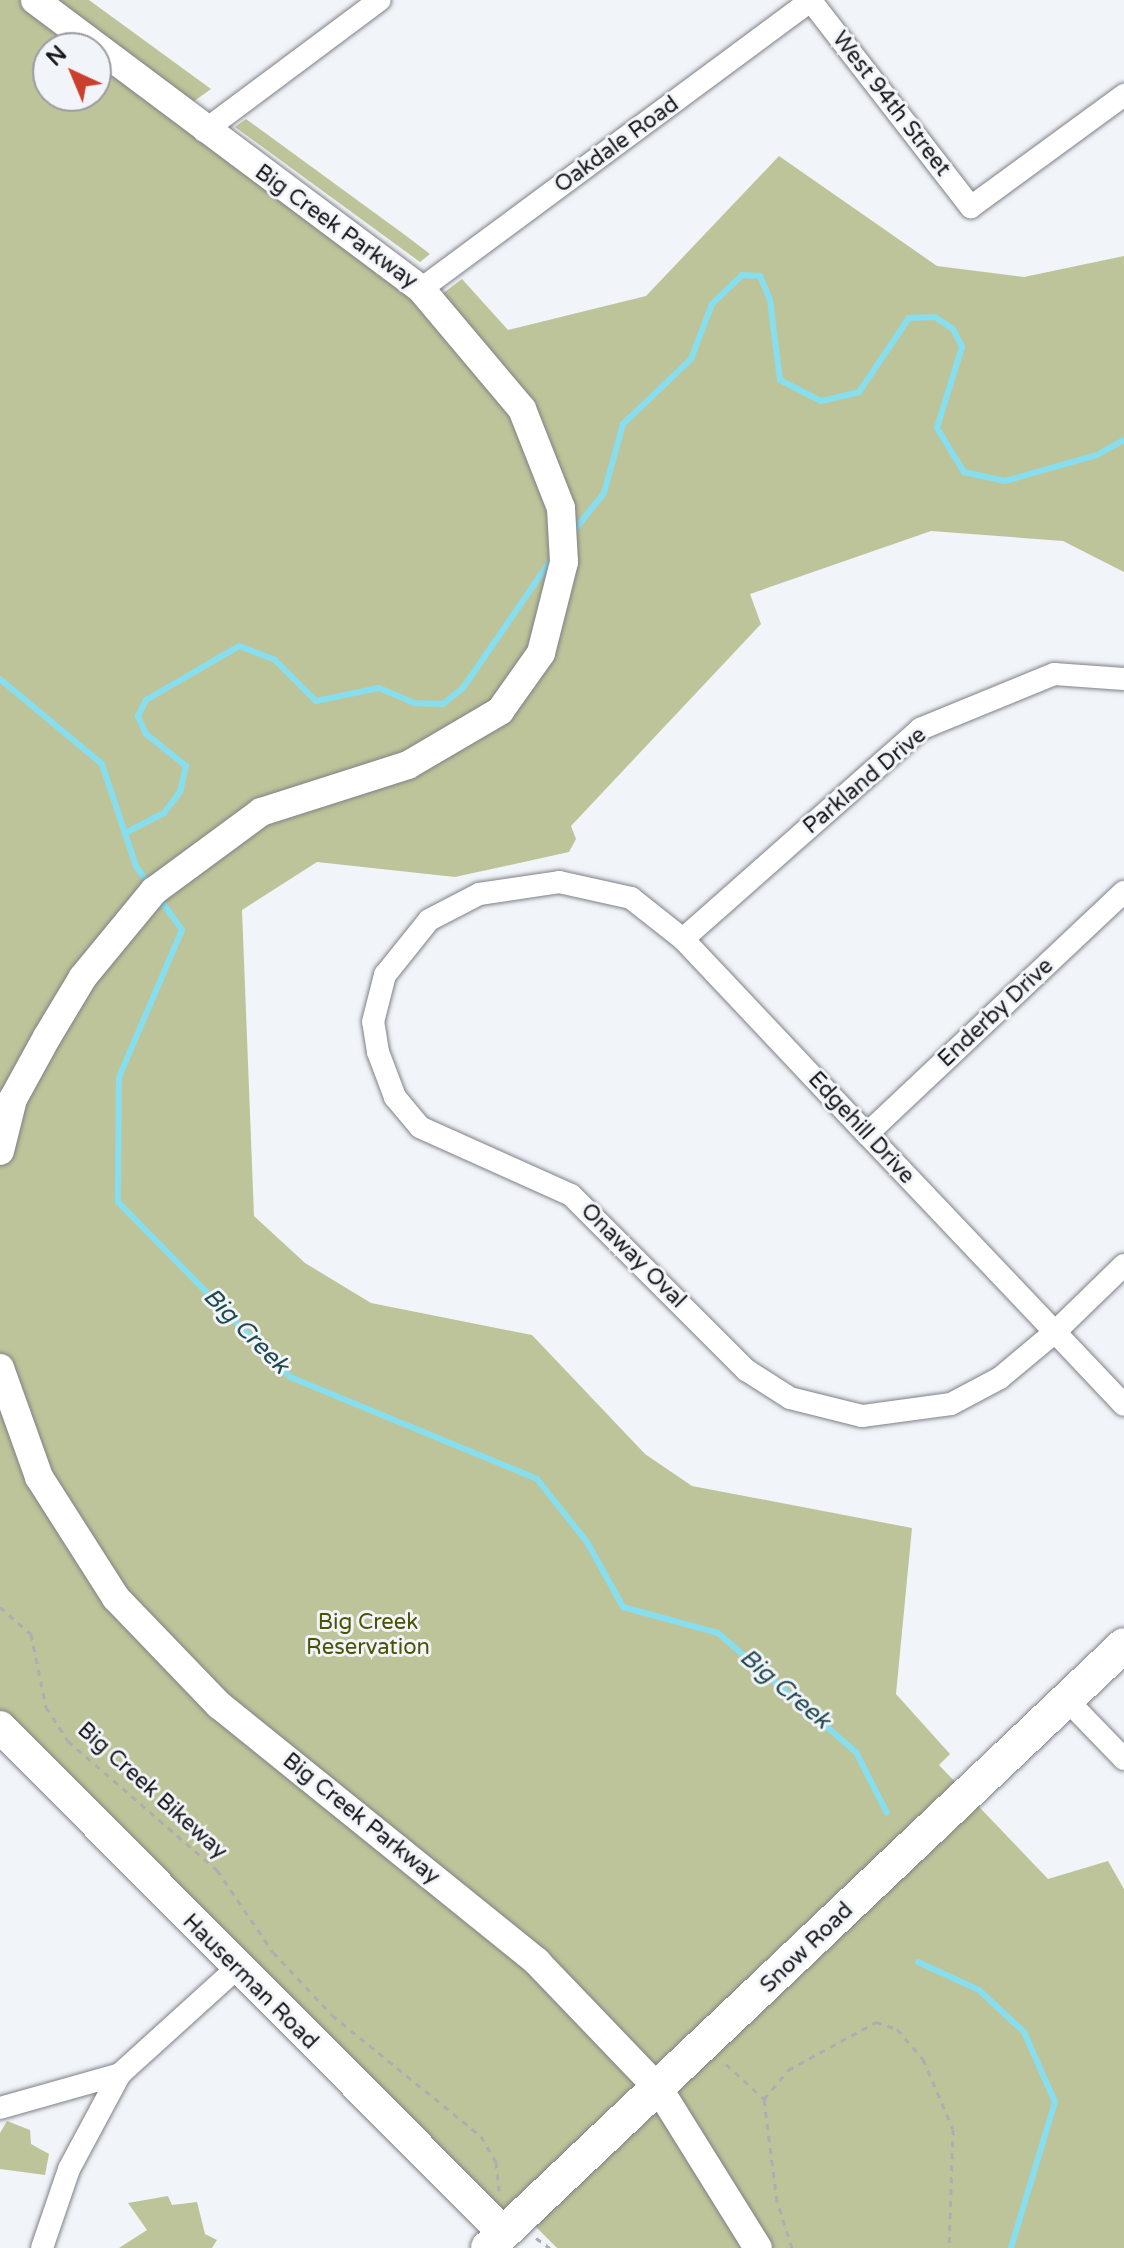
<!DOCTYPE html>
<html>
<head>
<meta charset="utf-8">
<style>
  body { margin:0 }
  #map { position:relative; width:1124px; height:2248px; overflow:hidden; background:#f1f4f9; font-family:"Varela Round",sans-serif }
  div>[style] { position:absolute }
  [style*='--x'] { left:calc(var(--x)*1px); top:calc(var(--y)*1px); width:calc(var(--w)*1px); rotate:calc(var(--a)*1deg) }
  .green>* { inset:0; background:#bec499 }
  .stream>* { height:6px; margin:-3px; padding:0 3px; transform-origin:3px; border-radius:3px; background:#87deee }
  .path>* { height:3px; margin-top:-1.5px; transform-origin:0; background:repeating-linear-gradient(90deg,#acaeb2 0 6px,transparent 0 12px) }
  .roads { filter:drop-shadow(0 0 2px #7e8085) drop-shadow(0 0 2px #7e8085) }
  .minor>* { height:22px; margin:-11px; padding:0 11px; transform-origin:11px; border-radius:11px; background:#fff }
  .tertiary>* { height:28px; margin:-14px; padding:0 14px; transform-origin:14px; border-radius:14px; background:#fff }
  .secondary>* { height:32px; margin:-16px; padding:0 16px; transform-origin:16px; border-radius:16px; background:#fff }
  .primary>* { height:34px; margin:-17px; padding:0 17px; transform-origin:17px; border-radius:17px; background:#fff }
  span { translate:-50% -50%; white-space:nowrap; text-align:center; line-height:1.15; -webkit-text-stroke:6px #f1f4f9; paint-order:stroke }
  .street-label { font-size:22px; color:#18191b }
  .park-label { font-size:22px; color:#4d5202 }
  .water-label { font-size:24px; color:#1f484f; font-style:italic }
  .north { position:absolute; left:32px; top:32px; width:80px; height:80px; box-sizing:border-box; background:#f1f4f9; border:2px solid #9a9ca0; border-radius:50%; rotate:316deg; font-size:22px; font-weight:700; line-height:32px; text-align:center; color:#18191b }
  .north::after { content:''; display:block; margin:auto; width:28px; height:36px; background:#cc3f2f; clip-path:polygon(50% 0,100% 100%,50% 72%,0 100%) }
</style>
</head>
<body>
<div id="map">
  <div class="green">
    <div style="clip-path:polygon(evenodd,0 0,89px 0,211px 89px,182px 110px,438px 297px,462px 279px,508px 330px,646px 296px,779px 156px,937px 266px,1024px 277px,1124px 256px,1124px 572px,1063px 541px,931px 531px,750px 594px,761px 624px,571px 826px,576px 839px,569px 852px,455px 877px,317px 862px,242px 910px,254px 1216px,305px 1263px,371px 1303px,532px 1335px,645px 1454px,692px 1486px,912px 1528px,896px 1694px,950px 1754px,939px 1765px,1048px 1879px,1108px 1861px,1124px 1889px,1124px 2248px,557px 2248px,525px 2216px,506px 2233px,0 1728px,0 0,48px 48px,96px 48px,96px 96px,48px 96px,48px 48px)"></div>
    <div style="clip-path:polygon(246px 119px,405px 235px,430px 254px,420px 262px,235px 127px)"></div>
    <div style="clip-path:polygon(7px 2121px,30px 2130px,31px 2144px,49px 2154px,45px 2175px,0 2169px,0 2133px)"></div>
    <div style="clip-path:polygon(168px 2196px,172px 2205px,197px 2202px,205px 2234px,217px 2240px,212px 2248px,119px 2248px,147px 2230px,128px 2203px)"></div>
  </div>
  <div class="stream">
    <div style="--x:572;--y:533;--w:51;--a:-51.3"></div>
    <div style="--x:604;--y:493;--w:72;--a:-74.6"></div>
    <div style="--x:623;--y:424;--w:94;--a:-43.7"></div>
    <div style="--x:691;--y:359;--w:59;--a:-69.1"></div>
    <div style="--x:712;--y:304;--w:42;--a:-44"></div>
    <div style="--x:742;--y:275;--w:18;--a:3"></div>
    <div style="--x:760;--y:276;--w:26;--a:67"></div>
    <div style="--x:770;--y:300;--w:81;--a:82.9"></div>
    <div style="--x:780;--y:380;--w:46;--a:27.1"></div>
    <div style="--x:821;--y:401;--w:39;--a:-13"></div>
    <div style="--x:859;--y:392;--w:89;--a:-56"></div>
    <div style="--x:909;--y:318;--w:26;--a:-2"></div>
    <div style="--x:935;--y:317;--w:22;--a:34"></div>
    <div style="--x:953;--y:329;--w:20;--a:63"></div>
    <div style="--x:962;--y:347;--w:85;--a:107.2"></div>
    <div style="--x:937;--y:428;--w:52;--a:58.5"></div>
    <div style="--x:964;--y:472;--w:42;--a:12.4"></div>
    <div style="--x:1005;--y:481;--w:96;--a:-15.8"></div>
    <div style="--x:1097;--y:455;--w:31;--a:-29"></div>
    <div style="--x:0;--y:679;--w:133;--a:39.8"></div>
    <div style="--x:102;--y:764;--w:108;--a:71.6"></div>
    <div style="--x:136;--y:866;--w:24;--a:55"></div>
    <div style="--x:125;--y:833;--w:44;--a:-27.1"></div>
    <div style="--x:164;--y:813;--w:26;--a:-53"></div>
    <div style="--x:180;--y:792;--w:27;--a:-77"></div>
    <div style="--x:186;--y:766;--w:51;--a:-141.3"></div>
    <div style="--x:146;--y:734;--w:20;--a:-114"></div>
    <div style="--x:138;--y:716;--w:18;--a:-63"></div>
    <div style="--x:146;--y:700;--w:108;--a:-30.1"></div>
    <div style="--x:239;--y:646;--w:39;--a:21"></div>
    <div style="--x:275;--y:660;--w:58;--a:45"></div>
    <div style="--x:316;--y:701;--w:64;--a:-11.7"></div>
    <div style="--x:379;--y:688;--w:38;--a:23"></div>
    <div style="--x:414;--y:703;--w:29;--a:2"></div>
    <div style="--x:443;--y:704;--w:26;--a:-39"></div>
    <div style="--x:463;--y:688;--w:163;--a:-55.5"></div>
    <div style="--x:159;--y:898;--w:39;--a:54"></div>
    <div style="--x:182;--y:930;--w:160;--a:113.2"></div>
    <div style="--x:119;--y:1077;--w:125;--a:90.5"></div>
    <div style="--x:118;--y:1202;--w:245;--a:45.5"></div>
    <div style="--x:290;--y:1377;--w:267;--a:22.4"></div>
    <div style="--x:537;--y:1479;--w:80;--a:51.6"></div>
    <div style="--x:587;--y:1542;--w:74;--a:61"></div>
    <div style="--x:623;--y:1607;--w:98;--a:15.3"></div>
    <div style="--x:718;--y:1633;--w:182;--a:40.8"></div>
    <div style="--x:856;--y:1752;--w:68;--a:63.1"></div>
    <div style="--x:918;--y:1962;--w:67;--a:24.7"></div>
    <div style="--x:979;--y:1990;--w:62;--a:43"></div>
    <div style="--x:1024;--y:2032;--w:77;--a:66.1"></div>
    <div style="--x:1055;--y:2102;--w:152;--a:106.8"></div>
  </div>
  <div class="path">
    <div style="--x:0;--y:1607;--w:41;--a:41.1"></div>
    <div style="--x:31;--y:1634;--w:75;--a:78.4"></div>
    <div style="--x:46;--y:1707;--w:40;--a:57.1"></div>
    <div style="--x:68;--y:1741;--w:197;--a:40.9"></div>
    <div style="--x:217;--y:1870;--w:99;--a:55.7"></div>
    <div style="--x:273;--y:1952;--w:86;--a:46.9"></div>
    <div style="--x:332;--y:2015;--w:192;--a:39.1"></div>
    <div style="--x:481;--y:2136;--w:30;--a:60"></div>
    <div style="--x:496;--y:2162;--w:29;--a:84"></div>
    <div style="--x:726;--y:2064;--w:52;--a:42.6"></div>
    <div style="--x:536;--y:2238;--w:17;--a:36"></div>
    <div style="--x:792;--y:2248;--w:49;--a:-107.7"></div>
    <div style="--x:777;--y:2201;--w:103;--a:-97.3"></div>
    <div style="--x:764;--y:2099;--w:38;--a:-50"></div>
    <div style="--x:788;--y:2070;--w:100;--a:-28.6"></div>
    <div style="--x:876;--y:2022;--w:22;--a:18"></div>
    <div style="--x:897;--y:2029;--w:40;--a:49"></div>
    <div style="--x:923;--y:2059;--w:76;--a:66.8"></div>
    <div style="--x:953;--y:2129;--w:119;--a:91.9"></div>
  </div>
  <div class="roads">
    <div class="minor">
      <div style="--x:811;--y:1;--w:261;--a:52.2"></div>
      <div style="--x:971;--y:207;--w:190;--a:-36.2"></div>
      <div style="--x:204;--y:131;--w:219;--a:-36.7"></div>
      <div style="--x:421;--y:289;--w:486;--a:-36.5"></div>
      <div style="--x:683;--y:939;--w:317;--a:-41.5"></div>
      <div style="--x:920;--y:729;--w:145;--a:-22.3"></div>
      <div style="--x:1054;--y:674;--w:70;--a:4.1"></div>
      <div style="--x:867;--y:1134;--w:353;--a:-43.3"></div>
      <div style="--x:1124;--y:1265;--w:96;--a:135.8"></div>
      <div style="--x:1055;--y:1332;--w:72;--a:140.1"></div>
      <div style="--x:1000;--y:1378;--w:55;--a:152"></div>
      <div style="--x:951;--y:1404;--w:90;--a:172.3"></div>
      <div style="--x:862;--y:1416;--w:74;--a:-166"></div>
      <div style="--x:790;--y:1398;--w:52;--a:-147.5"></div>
      <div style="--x:746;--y:1370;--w:247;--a:-135"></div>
      <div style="--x:571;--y:1195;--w:166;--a:-155.8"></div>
      <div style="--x:420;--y:1127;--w:39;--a:-130"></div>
      <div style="--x:395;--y:1097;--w:48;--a:-110.7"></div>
      <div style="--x:378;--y:1052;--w:30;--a:-99"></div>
      <div style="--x:373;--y:1022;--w:49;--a:-75.7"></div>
      <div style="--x:385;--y:975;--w:70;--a:-51.3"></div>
      <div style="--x:429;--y:920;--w:56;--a:-27.5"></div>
      <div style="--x:479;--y:894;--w:81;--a:-8.5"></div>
      <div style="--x:559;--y:882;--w:74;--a:12.5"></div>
      <div style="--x:631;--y:898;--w:66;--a:38.3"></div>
      <div style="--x:683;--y:939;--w:268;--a:46.7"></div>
      <div style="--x:867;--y:1134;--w:273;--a:46.5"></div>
      <div style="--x:1055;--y:1332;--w:100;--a:46.6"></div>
      <div style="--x:1067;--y:1700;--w:82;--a:46"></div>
      <div style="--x:0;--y:2108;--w:125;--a:-15.8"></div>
      <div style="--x:120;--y:2074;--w:156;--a:-42.2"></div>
      <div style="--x:42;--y:2248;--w:83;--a:-71.1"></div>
      <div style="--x:69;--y:2169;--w:108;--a:-61.8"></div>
    </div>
    <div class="tertiary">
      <div style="--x:0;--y:1151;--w:54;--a:-76"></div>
      <div style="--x:13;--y:1099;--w:71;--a:-61.3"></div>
      <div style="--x:47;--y:1037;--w:70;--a:-59"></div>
      <div style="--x:83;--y:977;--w:112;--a:-50.5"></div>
      <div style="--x:154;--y:891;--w:133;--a:-36.4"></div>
      <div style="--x:261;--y:812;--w:154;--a:-17.7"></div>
      <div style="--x:408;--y:765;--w:107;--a:-30.4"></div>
      <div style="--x:500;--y:711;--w:71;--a:-54.7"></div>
      <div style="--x:541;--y:653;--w:94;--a:-75.8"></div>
      <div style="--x:564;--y:562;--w:54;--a:-93.2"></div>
      <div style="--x:561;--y:508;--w:106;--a:-111.5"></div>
      <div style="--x:522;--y:409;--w:157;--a:-130.1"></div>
      <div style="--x:421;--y:289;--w:482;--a:-143.2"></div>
      <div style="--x:0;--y:1368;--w:116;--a:70.3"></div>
      <div style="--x:39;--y:1477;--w:143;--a:57.5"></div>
      <div style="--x:116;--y:1598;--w:149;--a:46.1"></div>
      <div style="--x:219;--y:1705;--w:409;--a:38.9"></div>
      <div style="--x:537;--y:1962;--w:176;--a:46.2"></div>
      <div style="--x:659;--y:2089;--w:187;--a:58.1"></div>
    </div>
    <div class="secondary">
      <div style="--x:0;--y:1727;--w:714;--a:45.11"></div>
    </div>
    <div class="primary">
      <div style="--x:488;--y:2248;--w:876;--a:-43.47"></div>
    </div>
  </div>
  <div class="street-label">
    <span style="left:891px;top:104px;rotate:52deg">West 94th Street</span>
    <span style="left:617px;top:145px;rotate:-36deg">Oakdale Road</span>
    <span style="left:336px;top:227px;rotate:36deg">Big Creek Parkway</span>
    <span style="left:865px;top:781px;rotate:-40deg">Parkland Drive</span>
    <span style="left:996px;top:1013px;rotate:-43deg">Enderby Drive</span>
    <span style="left:861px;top:1128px;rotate:47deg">Edgehill Drive</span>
    <span style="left:633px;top:1256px;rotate:45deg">Onaway Oval</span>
    <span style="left:152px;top:1791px;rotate:42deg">Big Creek Bikeway</span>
    <span style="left:361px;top:1819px;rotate:39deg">Big Creek Parkway</span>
    <span style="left:807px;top:1948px;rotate:-44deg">Snow Road</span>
    <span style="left:250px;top:1982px;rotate:45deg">Hauserman Road</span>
  </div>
  <div class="park-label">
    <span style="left:368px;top:1635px">Big Creek<br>Reservation</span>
  </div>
  <div class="water-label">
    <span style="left:246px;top:1331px;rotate:45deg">Big Creek</span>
    <span style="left:785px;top:1689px;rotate:40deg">Big Creek</span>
  </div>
  <div class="north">N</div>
</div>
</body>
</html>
